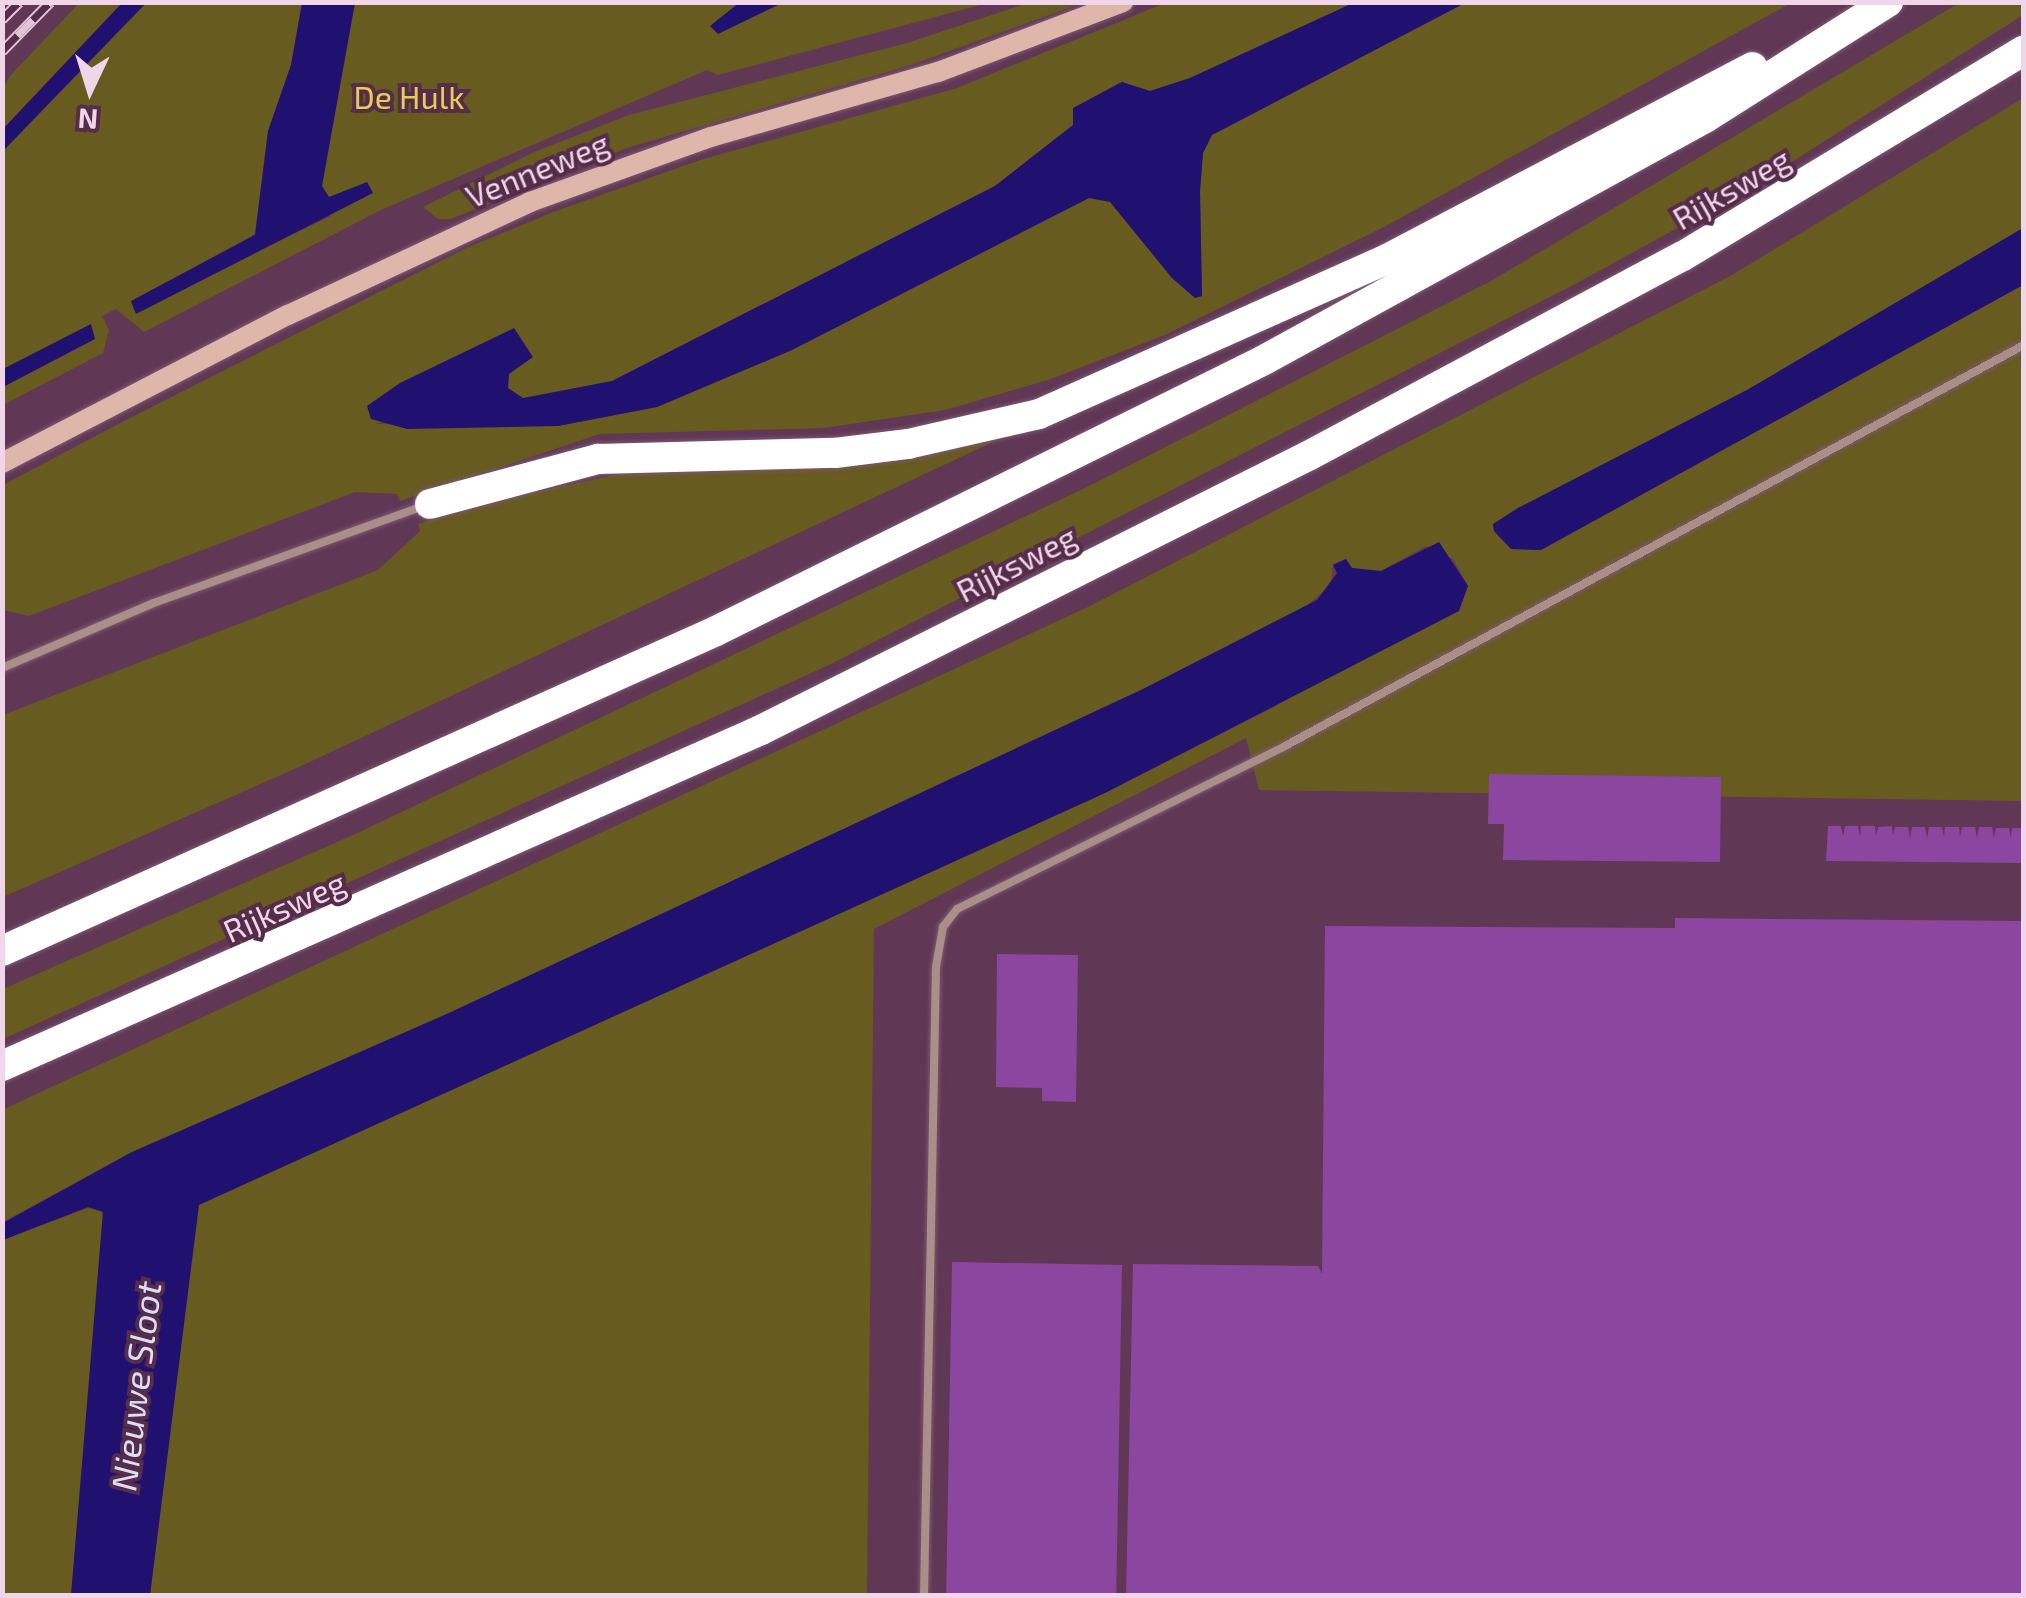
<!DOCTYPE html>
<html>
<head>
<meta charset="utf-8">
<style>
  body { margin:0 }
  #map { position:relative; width:2026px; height:1598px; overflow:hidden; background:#603755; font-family:"Exo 2",sans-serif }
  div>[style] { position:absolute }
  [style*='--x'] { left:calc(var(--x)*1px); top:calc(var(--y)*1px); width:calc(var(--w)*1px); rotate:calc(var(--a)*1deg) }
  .green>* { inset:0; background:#675b1f }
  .water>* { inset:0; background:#20106f }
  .building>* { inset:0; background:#8b479f; transform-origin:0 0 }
  .roads { filter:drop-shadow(0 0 2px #7d5772) drop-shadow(0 0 2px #7d5772) }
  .service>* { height:8px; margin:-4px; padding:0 4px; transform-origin:4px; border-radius:4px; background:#a98f87 }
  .secondary>* { height:20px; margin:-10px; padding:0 10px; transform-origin:10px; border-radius:10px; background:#dfb7aa }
  .motorway>* { height:30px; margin:-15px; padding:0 15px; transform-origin:15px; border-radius:15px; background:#fff }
  .rail>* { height:11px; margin-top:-5.5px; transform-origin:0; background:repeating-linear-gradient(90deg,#552c4a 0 22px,#e0c4d8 0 44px); box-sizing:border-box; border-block:2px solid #e0c4d8 }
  span { translate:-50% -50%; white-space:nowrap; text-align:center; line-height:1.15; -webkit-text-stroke:8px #552c4a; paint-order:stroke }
  .park-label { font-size:32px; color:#e6ce52 }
  .street-label { font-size:32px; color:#f0d6e8 }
  .water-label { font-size:35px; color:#dadff9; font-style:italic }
  .frame { position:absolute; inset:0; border:5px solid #f0d6e8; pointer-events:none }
  .north { position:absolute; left:40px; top:40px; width:100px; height:100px; -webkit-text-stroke:8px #552c4a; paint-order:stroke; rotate:184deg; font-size:28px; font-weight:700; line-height:40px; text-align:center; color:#f0d6e8 }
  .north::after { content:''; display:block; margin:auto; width:35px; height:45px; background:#f0d6e8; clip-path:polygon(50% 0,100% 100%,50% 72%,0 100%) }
</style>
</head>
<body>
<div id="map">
  <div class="green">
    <div style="clip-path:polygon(79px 3px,122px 3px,3px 129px,3px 89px,9px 77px)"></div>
    <div style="clip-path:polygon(146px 3px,302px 3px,291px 65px,268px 131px,255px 234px,132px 301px,134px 310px,331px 216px,307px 204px,317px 3px,988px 3px,718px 75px,707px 70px,381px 210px,144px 332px,116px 309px,102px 316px,109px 330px,103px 353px,3px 405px,3px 387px,94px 339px,3px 369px,3px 151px)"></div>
    <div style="clip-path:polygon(1028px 3px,1082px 3px,911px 65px,627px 148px,451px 219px,438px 219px,423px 207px,534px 152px,629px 115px,907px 43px)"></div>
    <div style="clip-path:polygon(1165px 3px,1353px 3px,1190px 78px,1150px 91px,1121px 82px,1074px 108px,1073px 125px,995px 186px,612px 381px,523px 399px,508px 388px,509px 373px,376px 424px,557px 426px,657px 407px,792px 350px,1089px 198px,1110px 201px,1172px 278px,1202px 297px,1200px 191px,1203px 153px,1212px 135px,1465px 3px,1791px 3px,1384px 227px,1165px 335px,1048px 380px,945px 410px,824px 428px,600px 434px,400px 501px,397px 494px,355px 492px,29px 616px,3px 610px,3px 485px,122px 422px,464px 249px,553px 212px,700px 160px,957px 88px)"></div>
    <div style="clip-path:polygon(1959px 3px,2023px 3px,2023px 15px,1754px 186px,1579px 282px,829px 665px,3px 1039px,3px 989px,353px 835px,1085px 488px,1491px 281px)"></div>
    <div style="clip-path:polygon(2023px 98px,2023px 228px,1747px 390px,1518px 508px,1494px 531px,1511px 549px,1541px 550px,2023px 285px,2023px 801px,1259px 790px,1246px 738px,874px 929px,867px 1595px,150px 1595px,198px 1205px,1105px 793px,1274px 707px,1468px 586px,1453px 559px,1426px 546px,1381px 571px,1351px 568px,1346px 559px,1333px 564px,1331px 585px,1304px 608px,1141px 690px,449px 1013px,132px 1152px,3px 1222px,2px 1110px,1088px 607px,1732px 275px)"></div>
    <div style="clip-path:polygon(1027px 426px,299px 767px,3px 897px,3px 715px,378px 570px,420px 531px,418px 524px,491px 501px,658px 466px)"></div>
    <div style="clip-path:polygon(88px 1208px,101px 1211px,105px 1224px,71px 1595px,3px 1595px,2px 1240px)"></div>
  </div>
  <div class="water">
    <div style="clip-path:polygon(740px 2px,782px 2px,782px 3px,718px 34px,710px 26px)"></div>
    <div style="clip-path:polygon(122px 3px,146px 3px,3px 151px,3px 129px)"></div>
    <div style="clip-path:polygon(302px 3px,355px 3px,322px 186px,329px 197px,367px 182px,373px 193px,136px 314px,131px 301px,255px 235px,268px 131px,291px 65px)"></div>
    <div style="clip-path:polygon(1353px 3px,1465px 3px,1212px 135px,1203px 153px,1200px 191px,1202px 296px,1195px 298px,1172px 278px,1110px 202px,1089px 198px,792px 350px,657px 407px,558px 426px,407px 429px,371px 419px,367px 406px,400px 383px,514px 328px,533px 357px,509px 374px,508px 388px,523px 398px,612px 381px,995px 186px,1073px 125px,1073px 108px,1122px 82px,1150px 91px,1190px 78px)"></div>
    <div style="clip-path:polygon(2023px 228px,2023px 285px,1541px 550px,1511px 549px,1494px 531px,1493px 524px,1518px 508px,1747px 390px)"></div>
    <div style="clip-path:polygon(91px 324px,95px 339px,3px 387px,3px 369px)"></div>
    <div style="clip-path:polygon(1439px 542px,1468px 586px,1459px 611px,1105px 793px,199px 1205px,150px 1595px,71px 1595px,103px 1212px,88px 1207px,3px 1240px,3px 1223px,132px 1152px,449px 1013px,1141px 690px,1317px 600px,1337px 573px,1333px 565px,1346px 559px,1352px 568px,1381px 571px)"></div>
  </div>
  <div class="building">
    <div style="clip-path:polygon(1489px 774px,1721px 777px,1720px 862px,1503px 860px,1504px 824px,1488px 824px)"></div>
    <div style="clip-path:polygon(1828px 826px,1841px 826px,1843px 837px,1845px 826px,1858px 826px,1860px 837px,1861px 826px,1875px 826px,1876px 836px,1878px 827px,1892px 826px,1893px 836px,1895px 827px,1908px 827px,1910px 838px,1912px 827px,1925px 827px,1927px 838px,1929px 827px,1942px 827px,1944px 837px,1945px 827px,1959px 827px,1960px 837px,1962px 827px,1975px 827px,1977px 838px,1979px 827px,1992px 827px,1994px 838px,1996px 828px,2009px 828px,2011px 838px,2012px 828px,2024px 828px,2024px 863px,1826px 861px)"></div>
    <div style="clip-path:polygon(1675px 918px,2024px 921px,2024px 1596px,1126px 1596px,1133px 1264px,1318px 1266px,1322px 1274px,1325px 926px,1675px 928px)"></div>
    <div style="clip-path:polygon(997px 954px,1078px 955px,1076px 1102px,1042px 1101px,1042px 1088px,996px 1087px)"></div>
    <div style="left:952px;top:1262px;width:170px;height:333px;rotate:1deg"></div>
  </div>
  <div class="roads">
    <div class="service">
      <div style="--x:2;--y:668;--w:165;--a:-23.2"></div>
      <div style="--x:154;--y:603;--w:284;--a:-19.8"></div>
      <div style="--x:924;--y:1596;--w:629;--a:-88.91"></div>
      <div style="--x:936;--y:967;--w:41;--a:-80.1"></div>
      <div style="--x:943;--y:927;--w:23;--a:-52"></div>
      <div style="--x:957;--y:909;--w:366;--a:-26.4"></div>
      <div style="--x:1285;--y:746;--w:841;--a:-28.49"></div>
    </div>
    <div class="secondary">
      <div style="--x:2;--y:463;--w:322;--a:-27.4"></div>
      <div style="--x:288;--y:315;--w:267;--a:-25"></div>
      <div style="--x:530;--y:202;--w:192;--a:-19.8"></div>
      <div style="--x:711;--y:137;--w:236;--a:-16"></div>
      <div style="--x:938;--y:72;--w:198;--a:-20.7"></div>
    </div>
    <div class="motorway">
      <div style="--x:430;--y:504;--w:174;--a:-15"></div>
      <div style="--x:598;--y:459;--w:237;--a:-1.5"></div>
      <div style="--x:835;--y:453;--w:74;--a:-7"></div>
      <div style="--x:908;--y:444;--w:134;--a:-12.9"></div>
      <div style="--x:1039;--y:414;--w:379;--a:-24"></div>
      <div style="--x:1385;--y:260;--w:415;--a:-27.7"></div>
      <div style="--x:2;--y:951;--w:782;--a:-24.14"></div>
      <div style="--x:716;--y:631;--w:611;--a:-26.31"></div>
      <div style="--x:1264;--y:360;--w:503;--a:-28.76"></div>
      <div style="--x:1705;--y:118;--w:217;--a:-32.4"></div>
      <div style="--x:2;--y:1066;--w:830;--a:-23.88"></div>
      <div style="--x:761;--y:730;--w:612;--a:-26.61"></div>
      <div style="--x:1308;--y:456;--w:425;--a:-28.1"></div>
      <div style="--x:1683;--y:256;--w:398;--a:-31.1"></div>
    </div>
  </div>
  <div class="rail">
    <div style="--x:2;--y:19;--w:24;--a:-45"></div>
    <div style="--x:2;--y:51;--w:69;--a:-45.6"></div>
  </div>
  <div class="park-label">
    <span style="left:409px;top:96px">De Hulk</span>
  </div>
  <div class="street-label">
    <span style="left:537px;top:169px;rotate:-22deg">Venneweg</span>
    <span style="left:1731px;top:188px;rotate:-30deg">Rijksweg</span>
    <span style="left:1016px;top:563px;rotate:-27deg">Rijksweg</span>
    <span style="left:284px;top:906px;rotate:-24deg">Rijksweg</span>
  </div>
  <div class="water-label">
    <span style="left:135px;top:1386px;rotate:-83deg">Nieuwe Sloot</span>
  </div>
  <div class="frame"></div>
  <div class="north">N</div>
</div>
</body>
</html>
